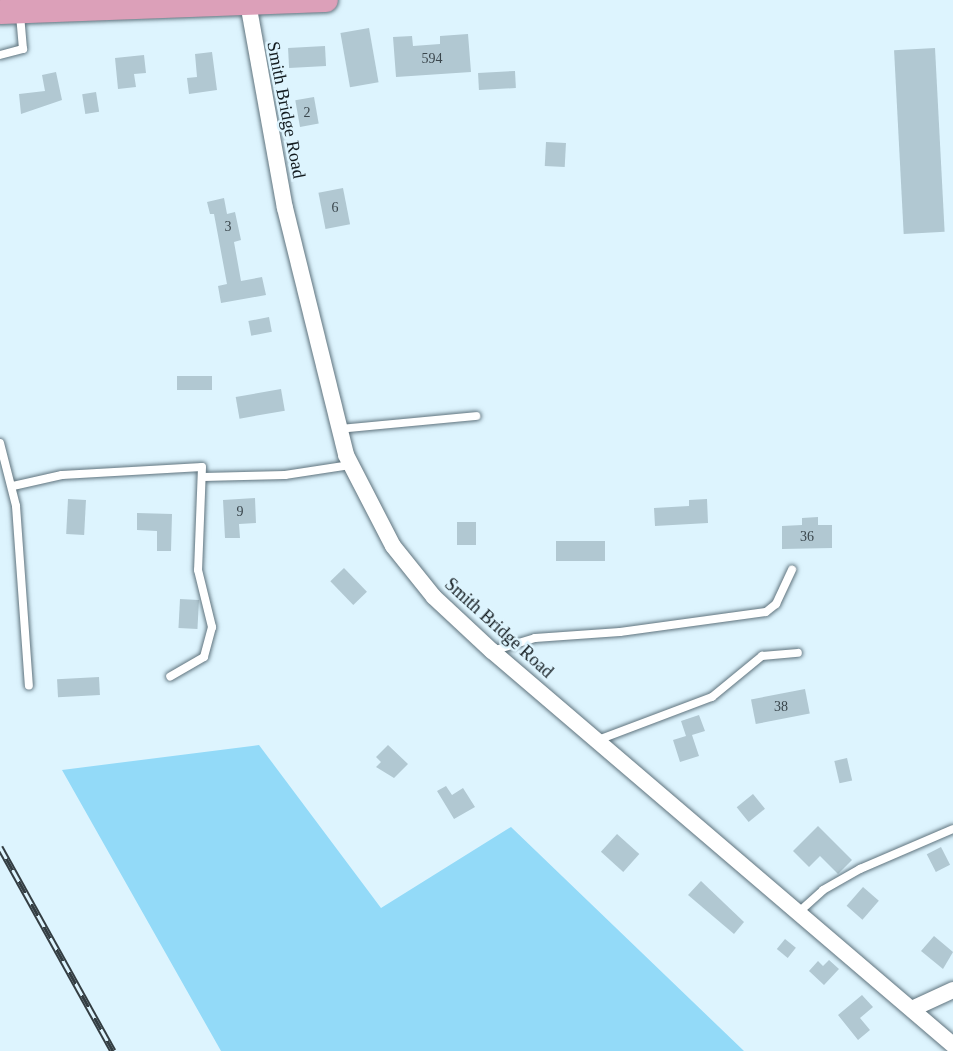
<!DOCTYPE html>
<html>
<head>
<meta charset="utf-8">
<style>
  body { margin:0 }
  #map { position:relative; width:953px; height:1051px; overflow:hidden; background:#ddf4fe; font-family:"Times New Roman",serif }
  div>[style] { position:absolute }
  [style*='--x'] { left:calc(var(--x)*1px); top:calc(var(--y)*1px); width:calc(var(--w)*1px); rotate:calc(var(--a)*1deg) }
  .green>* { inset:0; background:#93daf8 }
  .building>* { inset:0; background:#b1c8d2; transform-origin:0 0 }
  .roads { filter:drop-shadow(0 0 2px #5f737d) drop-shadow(0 0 2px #5f737d) }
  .service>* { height:8px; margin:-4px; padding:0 4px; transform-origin:4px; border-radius:4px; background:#fff }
  .minor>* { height:16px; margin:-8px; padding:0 8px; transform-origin:8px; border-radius:8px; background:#fff }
  .primary>* { height:24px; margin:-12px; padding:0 12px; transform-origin:12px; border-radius:12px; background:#dca0b9 }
  .rail>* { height:7px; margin-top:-3.5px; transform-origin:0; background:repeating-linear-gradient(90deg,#ddf4fe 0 13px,#343e43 0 26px); box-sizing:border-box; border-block:2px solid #343e43 }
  span { translate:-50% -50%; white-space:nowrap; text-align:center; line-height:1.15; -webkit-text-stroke:5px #ddf4fe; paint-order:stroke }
  .number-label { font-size:14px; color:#3a464c }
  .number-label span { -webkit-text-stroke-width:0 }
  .street-label { font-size:18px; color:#131b1f }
</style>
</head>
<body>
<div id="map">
  <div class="green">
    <div style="clip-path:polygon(259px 745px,381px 908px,511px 827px,744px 1051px,221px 1051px,62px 770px)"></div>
  </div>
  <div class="building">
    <div style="left:369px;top:28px;width:55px;height:29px;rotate:80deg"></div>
    <div style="clip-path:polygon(468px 34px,471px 72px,396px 77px,393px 37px,412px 36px,413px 46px,440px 44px,440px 36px)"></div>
    <div style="left:325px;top:46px;width:20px;height:37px;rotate:87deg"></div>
    <div style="left:935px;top:48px;width:184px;height:41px;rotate:87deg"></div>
    <div style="clip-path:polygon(212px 52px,217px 90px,189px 94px,187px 78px,197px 77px,195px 54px)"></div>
    <div style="clip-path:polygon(144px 55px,146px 73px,134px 74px,136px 87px,118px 89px,115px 58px)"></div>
    <div style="left:515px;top:71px;width:17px;height:37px;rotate:87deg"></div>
    <div style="clip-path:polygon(56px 72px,62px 100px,21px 114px,19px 94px,45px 91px,42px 75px)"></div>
    <div style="left:96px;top:92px;width:20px;height:14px;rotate:81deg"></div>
    <div style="left:314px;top:97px;width:27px;height:19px;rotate:80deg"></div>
    <div style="left:546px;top:142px;width:20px;height:24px;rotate:3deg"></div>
    <div style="left:343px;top:188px;width:37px;height:25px;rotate:79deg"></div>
    <div style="clip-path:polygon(224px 198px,227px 214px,235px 212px,241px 240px,234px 242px,241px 281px,262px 277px,266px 295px,221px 303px,218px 286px,227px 284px,214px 214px,210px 214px,207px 202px)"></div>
    <div style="left:269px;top:317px;width:15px;height:21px;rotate:79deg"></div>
    <div style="left:212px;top:376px;width:14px;height:35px;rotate:90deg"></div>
    <div style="left:281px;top:389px;width:22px;height:46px;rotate:80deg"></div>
    <div style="clip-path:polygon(255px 498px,256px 523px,239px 524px,240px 538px,225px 538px,223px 500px)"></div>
    <div style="left:68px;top:499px;width:18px;height:35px;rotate:3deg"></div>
    <div style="clip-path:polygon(707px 499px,708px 523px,655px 526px,654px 508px,689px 506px,689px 500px)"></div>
    <div style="clip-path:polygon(137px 513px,172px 514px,171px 551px,157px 551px,157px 531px,137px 530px)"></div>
    <div style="clip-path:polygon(818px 517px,818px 525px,832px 525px,832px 548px,782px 549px,782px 526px,802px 525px,802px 518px)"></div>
    <div style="left:457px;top:522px;width:19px;height:23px"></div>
    <div style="left:556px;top:541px;width:49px;height:20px"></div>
    <div style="left:344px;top:568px;width:33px;height:19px;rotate:46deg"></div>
    <div style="left:180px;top:599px;width:19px;height:29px;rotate:3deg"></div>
    <div style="left:99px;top:677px;width:18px;height:42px;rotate:87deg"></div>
    <div style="left:805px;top:689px;width:25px;height:55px;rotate:79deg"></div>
    <div style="clip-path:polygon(699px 715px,705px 731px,692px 735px,699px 756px,680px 762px,673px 740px,686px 736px,681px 721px)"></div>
    <div style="clip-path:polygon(388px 745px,408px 764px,394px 778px,376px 767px,381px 762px,376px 757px)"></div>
    <div style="left:847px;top:758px;width:23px;height:13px;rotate:77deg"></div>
    <div style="clip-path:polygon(446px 786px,452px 795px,463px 788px,475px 807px,454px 819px,437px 791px)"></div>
    <div style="left:753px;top:794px;width:19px;height:21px;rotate:51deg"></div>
    <div style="clip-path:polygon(818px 826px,852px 860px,838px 874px,820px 856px,809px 867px,793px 851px)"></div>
    <div style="left:617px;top:834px;width:30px;height:24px;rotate:42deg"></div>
    <div style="left:941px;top:847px;width:20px;height:16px;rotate:63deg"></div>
    <div style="clip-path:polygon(701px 881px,744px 922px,734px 934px,688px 895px)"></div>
    <div style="left:863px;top:887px;width:21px;height:25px;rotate:41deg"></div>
    <div style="clip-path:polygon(934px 936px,953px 952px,943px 969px,921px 951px)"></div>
    <div style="left:785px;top:939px;width:14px;height:13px;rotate:39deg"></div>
    <div style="clip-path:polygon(829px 960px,839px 969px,824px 985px,809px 971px,818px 961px,823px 966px)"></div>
    <div style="clip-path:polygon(862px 995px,873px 1007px,860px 1018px,870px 1030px,858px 1040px,838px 1015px)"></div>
  </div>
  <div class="roads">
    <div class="service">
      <div style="--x:0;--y:55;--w:24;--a:-15"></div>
      <div style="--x:23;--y:49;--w:36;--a:-95"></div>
      <div style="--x:339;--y:429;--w:138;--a:-5.4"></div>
      <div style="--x:0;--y:443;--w:65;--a:75.7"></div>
      <div style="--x:16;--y:506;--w:180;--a:85.9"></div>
      <div style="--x:203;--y:477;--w:82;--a:-1.4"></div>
      <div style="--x:285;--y:475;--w:66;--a:-8.7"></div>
      <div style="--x:13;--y:486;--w:50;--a:-12.7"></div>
      <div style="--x:62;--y:475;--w:140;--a:-3.3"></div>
      <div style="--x:202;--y:467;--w:103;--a:92.2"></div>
      <div style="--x:198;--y:570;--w:59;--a:76.2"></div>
      <div style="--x:212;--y:627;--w:31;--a:105"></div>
      <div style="--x:204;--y:657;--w:39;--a:150"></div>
      <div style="--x:492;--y:651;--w:45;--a:-16.8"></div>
      <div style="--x:535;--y:638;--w:85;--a:-4"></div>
      <div style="--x:620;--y:632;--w:147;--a:-7.8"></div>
      <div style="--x:766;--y:612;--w:13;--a:-39"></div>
      <div style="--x:776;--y:604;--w:38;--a:-65"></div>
      <div style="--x:598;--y:740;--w:122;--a:-20.7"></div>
      <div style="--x:712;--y:697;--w:65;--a:-39.4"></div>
      <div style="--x:762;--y:656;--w:36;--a:-5"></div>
      <div style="--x:800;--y:911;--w:31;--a:-42"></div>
      <div style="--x:823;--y:890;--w:43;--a:-29.6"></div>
      <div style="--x:860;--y:869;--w:101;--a:-23.3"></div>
    </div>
    <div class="minor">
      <div style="--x:248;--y:3;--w:208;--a:79.8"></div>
      <div style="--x:285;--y:208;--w:254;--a:76.1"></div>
      <div style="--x:346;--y:455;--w:102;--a:62.7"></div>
      <div style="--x:393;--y:546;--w:65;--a:51.2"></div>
      <div style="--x:434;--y:597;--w:79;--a:43"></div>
      <div style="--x:492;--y:651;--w:606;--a:40.52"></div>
      <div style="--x:914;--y:1008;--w:43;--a:-24.8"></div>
    </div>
    <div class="primary">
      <div style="--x:0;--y:12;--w:326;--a:-2.1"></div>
    </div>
  </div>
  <div class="rail">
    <div style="--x:0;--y:847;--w:233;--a:61"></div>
  </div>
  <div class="number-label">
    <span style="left:432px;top:59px">594</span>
    <span style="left:307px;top:113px">2</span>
    <span style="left:335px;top:208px">6</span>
    <span style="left:228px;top:227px">3</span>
    <span style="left:240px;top:512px">9</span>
    <span style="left:807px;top:537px">36</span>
    <span style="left:781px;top:707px">38</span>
  </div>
  <div class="street-label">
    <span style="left:286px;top:110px;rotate:79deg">Smith Bridge Road</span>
    <span style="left:499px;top:628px;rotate:42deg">Smith Bridge Road</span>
  </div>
</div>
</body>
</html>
